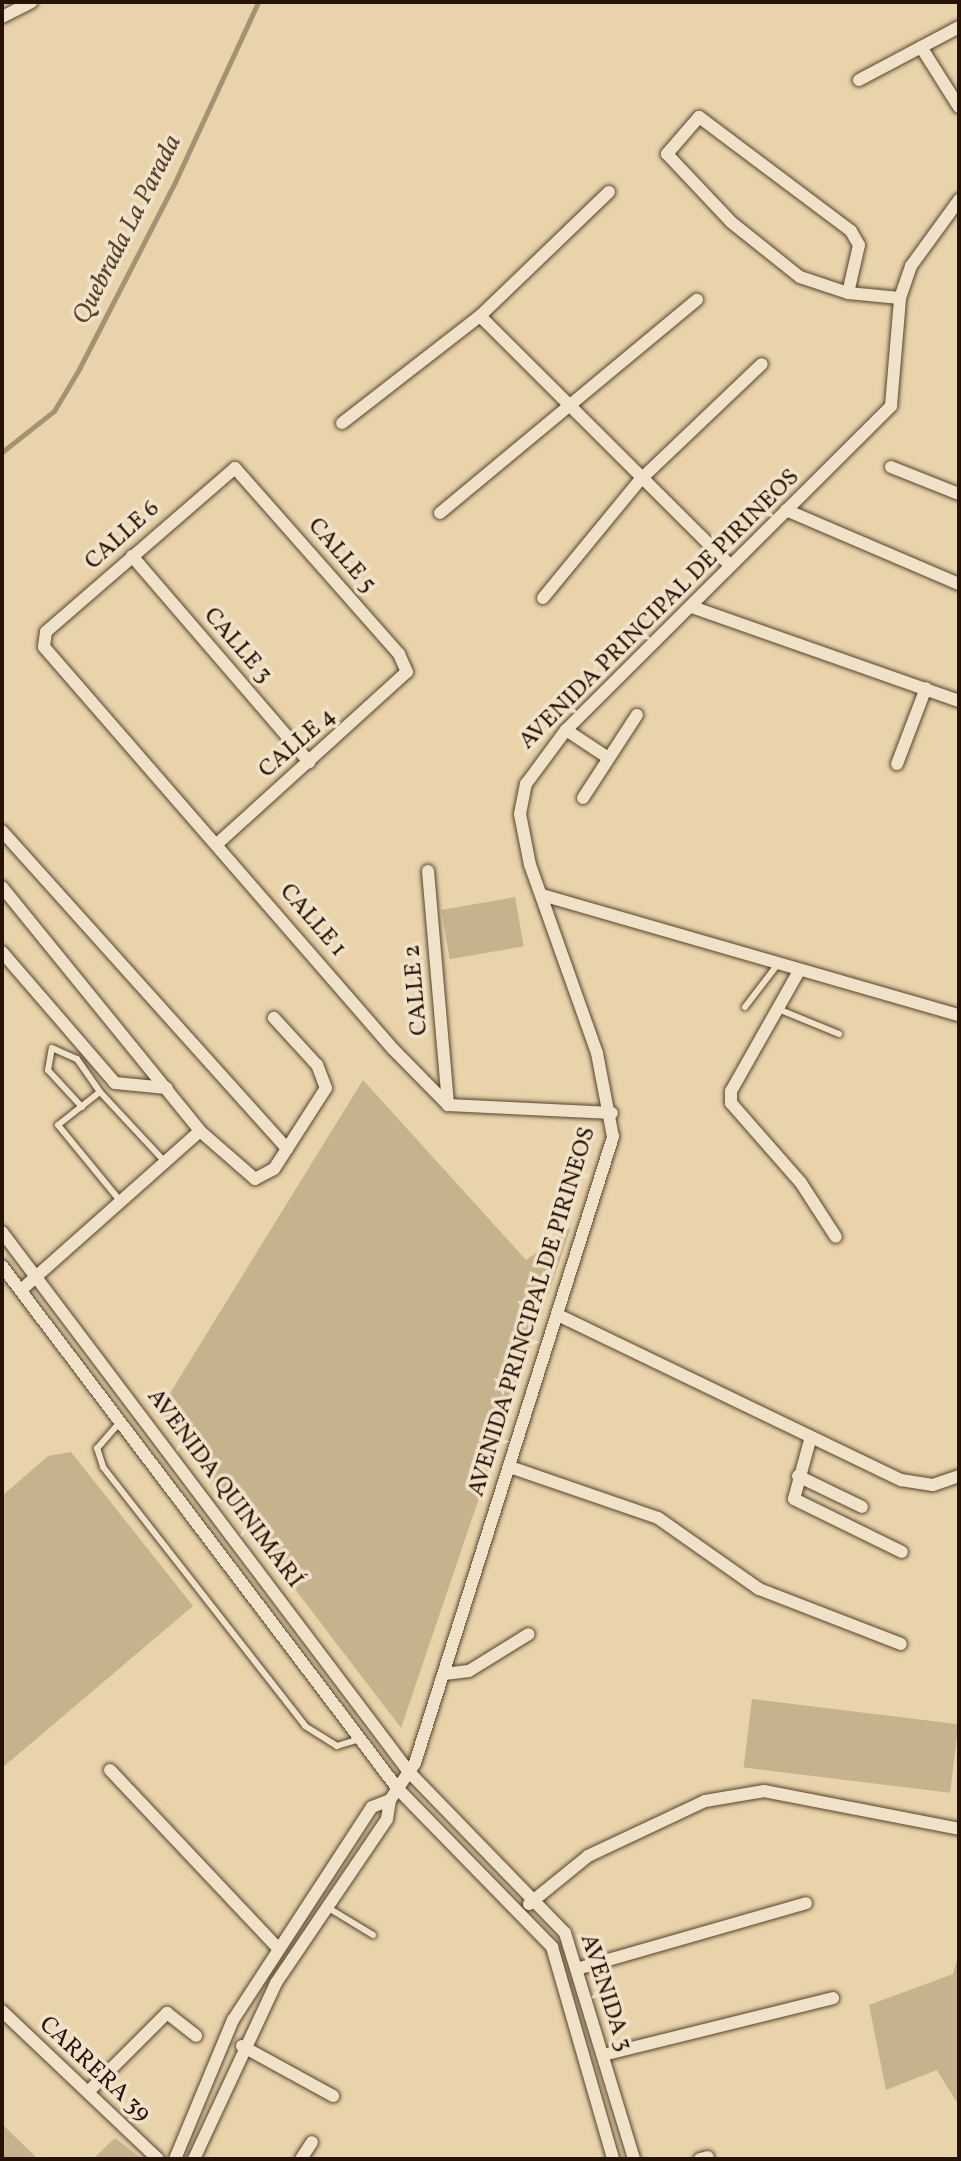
<!DOCTYPE html>
<html>
<head>
<meta charset="utf-8">
<style>
  body { margin:0 }
  #map { position:relative; width:961px; height:2161px; overflow:hidden; background:#e8d3aa; font-family:Vollkorn,serif }
  div>[style] { position:absolute }
  [style*='--x'] { left:calc(var(--x)*1px); top:calc(var(--y)*1px); width:calc(var(--w)*1px); rotate:calc(var(--a)*1deg) }
  .green>* { inset:0; background:#c7b28e; transform-origin:0 0 }
  .stream>* { height:5px; margin:-2.5px; padding:0 2.5px; transform-origin:2.5px; border-radius:2.5px; background:#a69272 }
  .roads { filter:drop-shadow(0 0 2px #56432e) drop-shadow(0 0 2px #56432e) }
  .lane>* { height:6px; margin:-3px; padding:0 3px; transform-origin:3px; border-radius:3px; background:#f0e2c8 }
  .street>* { height:12px; margin:-6px; padding:0 6px; transform-origin:6px; border-radius:6px; background:#f0e2c8 }
  span { translate:-50% -50%; white-space:nowrap; text-align:center; line-height:1.15; -webkit-text-stroke:7px #f0e2c8; paint-order:stroke }
  .street-label { font-size:24px; color:#251305 }
  .water-label { font-size:26px; color:#594631; font-style:italic }
  .frame { position:absolute; inset:0; border:4px solid #251305; pointer-events:none }
</style>
</head>
<body>
<div id="map">
  <div class="green">
    <div style="left:515px;top:897px;width:50px;height:75px;rotate:80deg"></div>
    <div style="clip-path:polygon(363px 1080px,526px 1260px,571px 1227px,401px 1728px,159px 1411px)"></div>
    <div style="clip-path:polygon(71px 1452px,193px 1606px,2px 1768px,2px 1496px,48px 1456px)"></div>
    <div style="left:752px;top:1699px;width:208px;height:69px;rotate:7deg"></div>
    <div style="clip-path:polygon(959px 1953px,959px 2106px,937px 2070px,886px 2090px,869px 2005px,953px 1974px)"></div>
    <div style="clip-path:polygon(2px 2124px,38px 2159px,2px 2159px)"></div>
    <div style="clip-path:polygon(115px 2138px,142px 2159px,93px 2159px)"></div>
  </div>
  <div class="stream">
    <div style="--x:2;--y:452;--w:66;--a:-38.3"></div>
    <div style="--x:54;--y:411;--w:49;--a:-59.2"></div>
    <div style="--x:79;--y:369;--w:210;--a:-62.8"></div>
    <div style="--x:175;--y:182;--w:198;--a:-65.2"></div>
  </div>
  <div class="roads">
    <div class="lane">
      <div style="--x:745;--y:1007;--w:54;--a:-52.5"></div>
      <div style="--x:778;--y:1009;--w:66;--a:22.3"></div>
      <div style="--x:82;--y:1107;--w:50;--a:-132.6"></div>
      <div style="--x:48;--y:1070;--w:22;--a:-80"></div>
      <div style="--x:52;--y:1048;--w:27;--a:24"></div>
      <div style="--x:77;--y:1059;--w:40;--a:55.1"></div>
      <div style="--x:117;--y:1197;--w:93;--a:-129.3"></div>
      <div style="--x:58;--y:1125;--w:53;--a:-38.2"></div>
      <div style="--x:100;--y:1092;--w:96;--a:47.1"></div>
      <div style="--x:120;--y:1422;--w:35;--a:131"></div>
      <div style="--x:97;--y:1448;--w:20;--a:72"></div>
      <div style="--x:103;--y:1467;--w:328;--a:52"></div>
      <div style="--x:305;--y:1726;--w:38;--a:32"></div>
      <div style="--x:337;--y:1746;--w:24;--a:-17"></div>
      <div style="--x:327;--y:1907;--w:54;--a:31.3"></div>
    </div>
    <div class="street">
      <div style="--x:2;--y:17;--w:33;--a:-27"></div>
      <div style="--x:921;--y:47;--w:71;--a:57.7"></div>
      <div style="--x:859;--y:80;--w:113;--a:-27.9"></div>
      <div style="--x:848;--y:293;--w:49;--a:-77.1"></div>
      <div style="--x:859;--y:245;--w:16;--a:-120"></div>
      <div style="--x:851;--y:231;--w:190;--a:-143.1"></div>
      <div style="--x:699;--y:117;--w:49;--a:130.9"></div>
      <div style="--x:667;--y:154;--w:93;--a:46.7"></div>
      <div style="--x:731;--y:222;--w:88;--a:38.6"></div>
      <div style="--x:800;--y:277;--w:51;--a:18.4"></div>
      <div style="--x:848;--y:293;--w:52;--a:5.5"></div>
      <div style="--x:480;--y:316;--w:353;--a:44.9"></div>
      <div style="--x:342;--y:423;--w:175;--a:-37.8"></div>
      <div style="--x:480;--y:316;--w:179;--a:-43.9"></div>
      <div style="--x:891;--y:467;--w:73;--a:21.7"></div>
      <div style="--x:786;--y:510;--w:188;--a:23.2"></div>
      <div style="--x:440;--y:513;--w:334;--a:-39.7"></div>
      <div style="--x:132;--y:556;--w:272;--a:49.3"></div>
      <div style="--x:543;--y:598;--w:153;--a:-50.6"></div>
      <div style="--x:640;--y:480;--w:168;--a:-43.6"></div>
      <div style="--x:692;--y:607;--w:283;--a:19.4"></div>
      <div style="--x:566;--y:730;--w:49;--a:33.4"></div>
      <div style="--x:897;--y:764;--w:81;--a:-69.1"></div>
      <div style="--x:583;--y:798;--w:99;--a:-57"></div>
      <div style="--x:2;--y:831;--w:427;--a:48.1"></div>
      <div style="--x:217;--y:844;--w:256;--a:-42.2"></div>
      <div style="--x:407;--y:672;--w:20;--a:-114"></div>
      <div style="--x:399;--y:654;--w:248;--a:-131.4"></div>
      <div style="--x:235;--y:468;--w:250;--a:139.1"></div>
      <div style="--x:46;--y:632;--w:15;--a:98"></div>
      <div style="--x:44;--y:647;--w:532;--a:49.04"></div>
      <div style="--x:393;--y:1049;--w:78;--a:45.5"></div>
      <div style="--x:448;--y:1105;--w:164;--a:2.8"></div>
      <div style="--x:428;--y:871;--w:235;--a:85.1"></div>
      <div style="--x:2;--y:887;--w:314;--a:50.9"></div>
      <div style="--x:200;--y:1131;--w:73;--a:41.1"></div>
      <div style="--x:255;--y:1179;--w:21;--a:-28"></div>
      <div style="--x:274;--y:1169;--w:96;--a:-57.3"></div>
      <div style="--x:326;--y:1088;--w:25;--a:-111"></div>
      <div style="--x:317;--y:1065;--w:64;--a:-132.5"></div>
      <div style="--x:542;--y:895;--w:434;--a:16.1"></div>
      <div style="--x:2;--y:952;--w:173;--a:49.2"></div>
      <div style="--x:115;--y:1083;--w:52;--a:5.5"></div>
      <div style="--x:799;--y:971;--w:138;--a:119.5"></div>
      <div style="--x:731;--y:1091;--w:12;--a:90"></div>
      <div style="--x:731;--y:1103;--w:106;--a:48.8"></div>
      <div style="--x:801;--y:1183;--w:64;--a:57.1"></div>
      <div style="--x:2;--y:1232;--w:676;--a:52.99"></div>
      <div style="--x:409;--y:1772;--w:224;--a:45.9"></div>
      <div style="--x:565;--y:1933;--w:236;--a:73"></div>
      <div style="--x:2;--y:1266;--w:656;--a:52.87"></div>
      <div style="--x:398;--y:1789;--w:221;--a:45.7"></div>
      <div style="--x:552;--y:1947;--w:221;--a:73.9"></div>
      <div style="--x:21;--y:1290;--w:239;--a:-41.6"></div>
      <div style="--x:558;--y:1315;--w:381;--a:25.7"></div>
      <div style="--x:901;--y:1480;--w:32;--a:9"></div>
      <div style="--x:933;--y:1485;--w:28;--a:-19"></div>
      <div style="--x:810;--y:1440;--w:61;--a:105.2"></div>
      <div style="--x:794;--y:1499;--w:120;--a:26.1"></div>
      <div style="--x:510;--y:1467;--w:157;--a:19"></div>
      <div style="--x:658;--y:1518;--w:123;--a:35.1"></div>
      <div style="--x:759;--y:1589;--w:152;--a:21.2"></div>
      <div style="--x:798;--y:1476;--w:71;--a:25.8"></div>
      <div style="--x:444;--y:1674;--w:25;--a:-7"></div>
      <div style="--x:469;--y:1671;--w:70;--a:-31.7"></div>
      <div style="--x:110;--y:1770;--w:243;--a:46.7"></div>
      <div style="--x:529;--y:1904;--w:76;--a:-39.1"></div>
      <div style="--x:588;--y:1856;--w:129;--a:-25.2"></div>
      <div style="--x:705;--y:1801;--w:60;--a:-9.6"></div>
      <div style="--x:764;--y:1791;--w:199;--a:11"></div>
      <div style="--x:580;--y:1968;--w:235;--a:-16"></div>
      <div style="--x:2;--y:2011;--w:215;--a:43.5"></div>
      <div style="--x:242;--y:2046;--w:104;--a:28.8"></div>
      <div style="--x:603;--y:2055;--w:237;--a:-13.9"></div>
      <div style="--x:88;--y:2092;--w:112;--a:-45"></div>
      <div style="--x:167;--y:2013;--w:37;--a:38"></div>
      <div style="--x:175;--y:2159;--w:151;--a:-67.4"></div>
      <div style="--x:233;--y:2020;--w:254;--a:-56.9"></div>
      <div style="--x:372;--y:1807;--w:19;--a:-21"></div>
      <div style="--x:194;--y:2159;--w:194;--a:-65"></div>
      <div style="--x:276;--y:1983;--w:198;--a:-55.9"></div>
      <div style="--x:387;--y:1819;--w:19;--a:-81"></div>
      <div style="--x:390;--y:1800;--w:45;--a:-56"></div>
      <div style="--x:415;--y:1763;--w:657;--a:-72.45"></div>
      <div style="--x:613;--y:1137;--w:86;--a:-100.8"></div>
      <div style="--x:597;--y:1053;--w:200;--a:-109.6"></div>
      <div style="--x:530;--y:865;--w:52;--a:-101.1"></div>
      <div style="--x:520;--y:814;--w:31;--a:-79"></div>
      <div style="--x:526;--y:784;--w:67;--a:-53.5"></div>
      <div style="--x:566;--y:730;--w:459;--a:-44.9"></div>
      <div style="--x:891;--y:406;--w:108;--a:-85.2"></div>
      <div style="--x:900;--y:298;--w:34;--a:-71"></div>
      <div style="--x:911;--y:266;--w:82;--a:-54"></div>
      <div style="--x:301;--y:2159;--w:20;--a:-57"></div>
      <div style="--x:700;--y:2159;--w:8;--a:-14"></div>
    </div>
  </div>
  <div class="street-label">
    <span style="left:123px;top:536px;rotate:-42deg">CALLE 6</span>
    <span style="left:341px;top:556px;rotate:49deg">CALLE 5</span>
    <span style="left:660px;top:610px;rotate:-45deg">AVENIDA PRINCIPAL DE PIRINEOS</span>
    <span style="left:237px;top:646px;rotate:49deg">CALLE 3</span>
    <span style="left:298px;top:744px;rotate:-41deg">CALLE 4</span>
    <span style="left:312px;top:921px;rotate:49deg">CALLE 1</span>
    <span style="left:417px;top:990px;rotate:-95deg">CALLE 2</span>
    <span style="left:533px;top:1312px;rotate:-73deg">AVENIDA PRINCIPAL DE PIRINEOS</span>
    <span style="left:224px;top:1489px;rotate:53deg">AVENIDA QUINIMARÍ</span>
    <span style="left:605px;top:1993px;rotate:72deg">AVENIDA 3</span>
    <span style="left:94px;top:2070px;rotate:43deg">CARRERA 39</span>
  </div>
  <div class="water-label">
    <span style="left:128px;top:230px;rotate:-63deg">Quebrada La Parada</span>
  </div>
  <div class="frame"></div>
</div>
</body>
</html>
